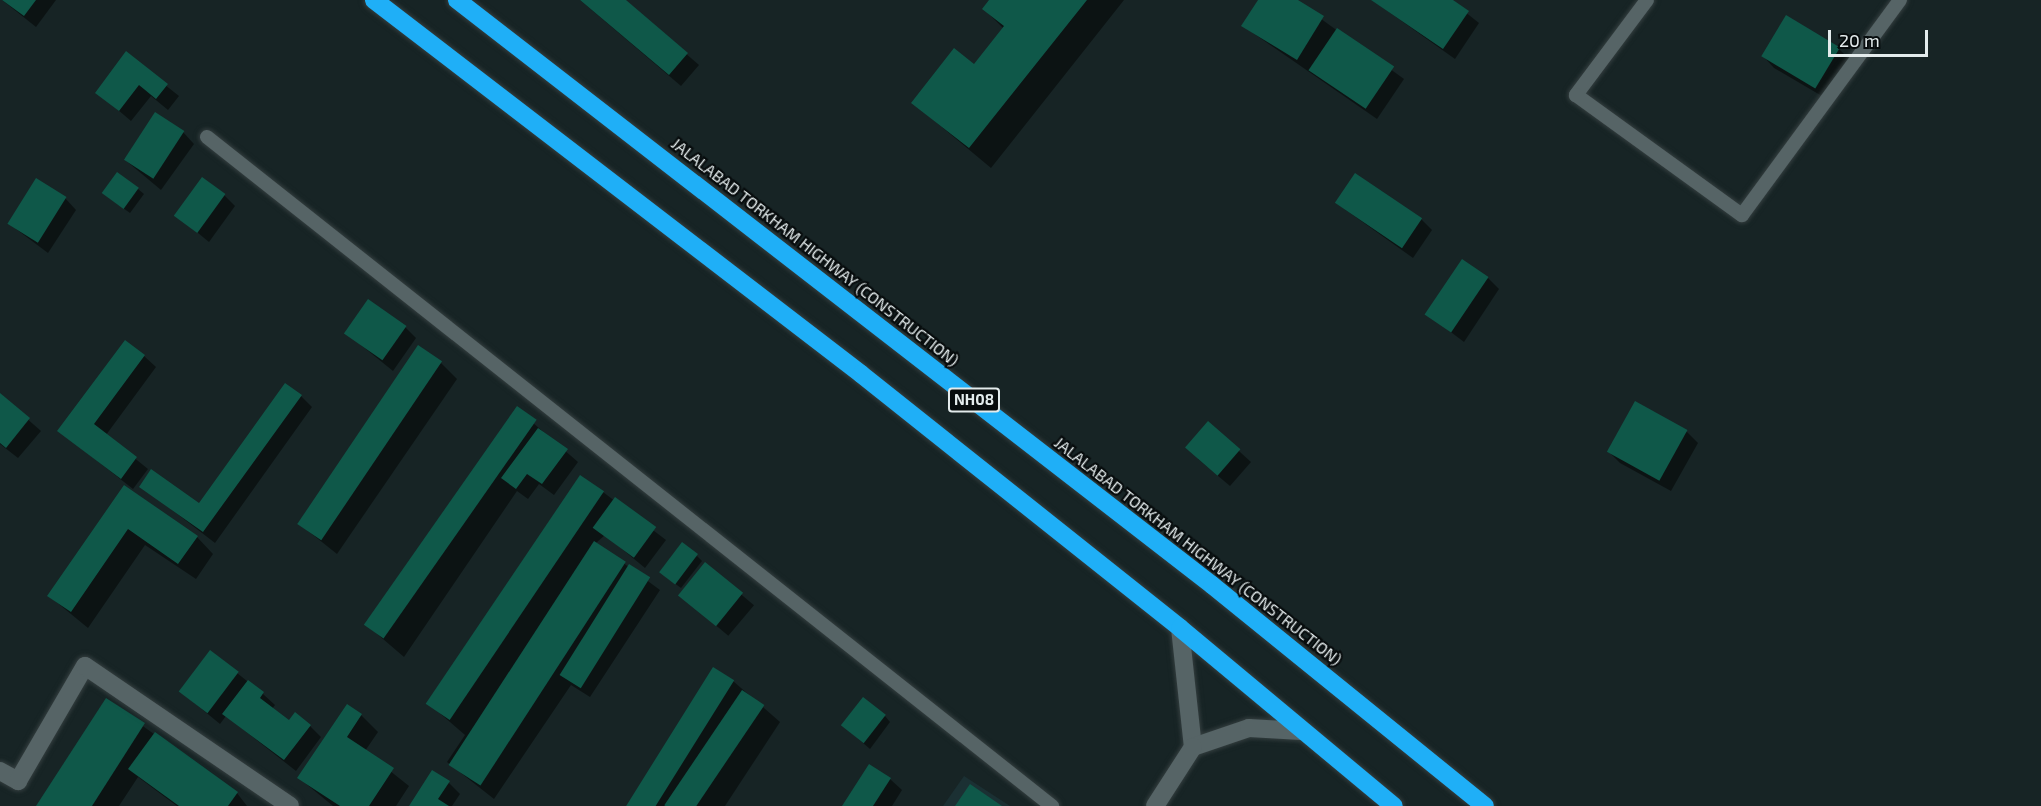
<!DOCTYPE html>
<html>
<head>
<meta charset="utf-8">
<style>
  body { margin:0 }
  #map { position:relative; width:2041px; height:806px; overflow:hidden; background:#172425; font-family:"Exo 2",sans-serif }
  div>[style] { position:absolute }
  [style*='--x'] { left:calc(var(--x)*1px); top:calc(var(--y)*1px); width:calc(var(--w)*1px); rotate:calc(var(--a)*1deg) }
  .built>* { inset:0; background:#1b3033 }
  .shadow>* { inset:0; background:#0007; transform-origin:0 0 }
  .building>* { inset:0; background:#0f5849; transform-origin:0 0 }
  .roads { filter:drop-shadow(0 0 2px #343e3f) drop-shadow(0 0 2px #343e3f) }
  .lane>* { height:14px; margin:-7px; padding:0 7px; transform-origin:7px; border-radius:7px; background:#566466 }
  .street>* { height:18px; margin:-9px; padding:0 9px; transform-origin:9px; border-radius:9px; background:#566466 }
  .secondary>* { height:18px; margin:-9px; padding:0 9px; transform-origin:9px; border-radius:9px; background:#566466 }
  .highway>* { height:18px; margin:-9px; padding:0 9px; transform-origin:9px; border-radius:9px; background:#1faff7 }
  span { translate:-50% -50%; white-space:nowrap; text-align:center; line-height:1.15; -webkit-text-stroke:4.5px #070c0d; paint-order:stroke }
  .shield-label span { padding:2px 4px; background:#070c0d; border:2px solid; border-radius:4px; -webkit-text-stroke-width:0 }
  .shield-label { font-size:15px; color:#e3ebec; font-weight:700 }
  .street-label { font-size:16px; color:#e3ebec }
  .scale { position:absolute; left:1828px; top:30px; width:100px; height:27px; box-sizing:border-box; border:3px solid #e3ebec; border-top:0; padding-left:8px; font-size:18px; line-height:21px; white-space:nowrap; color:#e3ebec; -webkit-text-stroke:4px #070c0d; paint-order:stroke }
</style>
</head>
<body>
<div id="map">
  <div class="built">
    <div style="clip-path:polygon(964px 776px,1010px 806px,943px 806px)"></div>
  </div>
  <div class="shadow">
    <div style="clip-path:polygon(2px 0,56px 0,36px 27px)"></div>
    <div style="clip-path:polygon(580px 0,624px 0,699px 65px,681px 86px)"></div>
    <div style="clip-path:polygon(991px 0,1124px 0,991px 168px,913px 103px,975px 66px,1004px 29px,984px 9px)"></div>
    <div style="clip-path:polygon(1260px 0,1295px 0,1404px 79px,1377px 119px,1243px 26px)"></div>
    <div style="clip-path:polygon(1372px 0,1450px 0,1479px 23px,1455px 59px)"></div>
    <div style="clip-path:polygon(1839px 49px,1850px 60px,1827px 99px,1774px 68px,1763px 56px)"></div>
    <div style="clip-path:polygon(126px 54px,179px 96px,168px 110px,151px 96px,131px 121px,97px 92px)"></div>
    <div style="clip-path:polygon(183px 132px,194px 144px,161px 190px,124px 159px)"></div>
    <div style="clip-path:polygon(138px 189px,144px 194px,130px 213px,109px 198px)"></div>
    <div style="clip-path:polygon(224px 195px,235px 206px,209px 242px,176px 215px)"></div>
    <div style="clip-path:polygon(65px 198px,76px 210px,48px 253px,8px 223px)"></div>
    <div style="clip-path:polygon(1336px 203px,1421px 219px,1432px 230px,1413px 258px)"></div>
    <div style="clip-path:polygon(1488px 278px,1499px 289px,1464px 342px,1427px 314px)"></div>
    <div style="clip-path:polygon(405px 327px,416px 338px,393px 371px,346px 333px)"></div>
    <div style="clip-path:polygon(144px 356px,156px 367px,106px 435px,148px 469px,133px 489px,59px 431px)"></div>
    <div style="clip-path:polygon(441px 363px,457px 379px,337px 554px,298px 523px)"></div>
    <div style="clip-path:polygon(0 395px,41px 431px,18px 458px,0 444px)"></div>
    <div style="clip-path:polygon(301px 396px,312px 407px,215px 543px,141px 486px,199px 505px)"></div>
    <div style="clip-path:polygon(517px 409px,578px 462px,554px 495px,539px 484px,528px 499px,517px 491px,404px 657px,369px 627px)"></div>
    <div style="clip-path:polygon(1208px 423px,1251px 462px,1230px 486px,1198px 459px)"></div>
    <div style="clip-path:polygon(1687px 432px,1698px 443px,1671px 491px,1620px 463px,1609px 452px)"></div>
    <div style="clip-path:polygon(124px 488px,197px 537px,213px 554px,196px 579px,145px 545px,88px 628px,49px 596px)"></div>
    <div style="clip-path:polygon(603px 492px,666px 540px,645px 568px,605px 535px,596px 543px,660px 590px,590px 697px,571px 685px,494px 799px,447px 762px,465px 735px,428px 703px)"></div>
    <div style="clip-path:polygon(697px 556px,702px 561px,681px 588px,666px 577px)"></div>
    <div style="left:705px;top:564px;width:64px;height:40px;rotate:40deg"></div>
    <div style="clip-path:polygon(211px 652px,263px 694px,275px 705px,272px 709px,289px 722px,310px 726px,321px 737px,296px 771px,226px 716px,220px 724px,181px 692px)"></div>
    <div style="clip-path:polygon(733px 681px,780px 722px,725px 806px,627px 806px)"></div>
    <div style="clip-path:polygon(106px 700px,237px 793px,247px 806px,177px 806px,138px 777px,119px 806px,38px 806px)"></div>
    <div style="clip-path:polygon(361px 715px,378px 732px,365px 751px,409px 786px,396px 806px,333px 806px,299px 778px)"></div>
    <div style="clip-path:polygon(885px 716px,890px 722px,870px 749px,848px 730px)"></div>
    <div style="clip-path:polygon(890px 779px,902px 790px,892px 806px,844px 806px)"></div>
    <div style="clip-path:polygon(449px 783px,460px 794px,452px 806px,411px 806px)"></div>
  </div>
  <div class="building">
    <div style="clip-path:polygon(2px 0,36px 0,24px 16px)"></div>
    <div style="clip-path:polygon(580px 0,626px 0,688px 53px,669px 75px)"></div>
    <div style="clip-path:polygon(989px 0,1087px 0,969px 148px,911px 103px,954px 48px,974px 64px,1004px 26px,982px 9px)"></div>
    <div style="clip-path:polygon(1258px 0,1298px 0,1324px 16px,1297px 60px,1241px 26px)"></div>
    <div style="clip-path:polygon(1371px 0,1453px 0,1469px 11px,1443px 49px)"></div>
    <div style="left:1786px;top:15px;width:63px;height:48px;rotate:31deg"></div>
    <div style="left:1337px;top:28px;width:69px;height:51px;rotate:34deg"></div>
    <div style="clip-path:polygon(126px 51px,168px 84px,156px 99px,139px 85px,119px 111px,95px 93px)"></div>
    <div style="left:155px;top:112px;width:35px;height:57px;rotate:33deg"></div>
    <div style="left:117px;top:172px;width:27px;height:26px;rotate:36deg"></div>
    <div style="left:1355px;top:173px;width:81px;height:36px;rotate:34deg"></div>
    <div style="left:202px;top:177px;width:29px;height:48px;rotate:36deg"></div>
    <div style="left:36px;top:178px;width:36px;height:54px;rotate:32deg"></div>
    <div style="left:1462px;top:259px;width:32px;height:67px;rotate:34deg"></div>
    <div style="left:368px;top:299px;width:47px;height:42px;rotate:35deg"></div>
    <div style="clip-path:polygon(125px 340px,145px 355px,94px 424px,137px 457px,121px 479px,57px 431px)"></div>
    <div style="left:418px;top:345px;width:29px;height:216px;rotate:34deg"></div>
    <div style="clip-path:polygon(285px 383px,302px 395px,203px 532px,139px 487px,151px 469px,199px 503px)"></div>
    <div style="clip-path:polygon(0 393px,30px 418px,6px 448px,0 443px)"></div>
    <div style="left:1635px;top:401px;width:60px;height:58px;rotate:29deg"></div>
    <div style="left:517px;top:406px;width:24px;height:267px;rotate:35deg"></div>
    <div style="left:1208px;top:421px;width:43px;height:35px;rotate:41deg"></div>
    <div style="clip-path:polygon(538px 428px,568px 449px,542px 484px,527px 474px,516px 489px,501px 478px)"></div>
    <div style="left:580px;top:475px;width:29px;height:276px;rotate:34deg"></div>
    <div style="clip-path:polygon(124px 485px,198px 536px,178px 564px,128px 529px,71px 612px,47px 596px)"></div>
    <div style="left:615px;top:497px;width:51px;height:38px;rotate:36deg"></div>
    <div style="left:594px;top:541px;width:38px;height:267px;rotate:33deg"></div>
    <div style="left:682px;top:542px;width:20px;height:38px;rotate:37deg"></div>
    <div style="left:705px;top:562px;width:49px;height:43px;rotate:39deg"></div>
    <div style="left:629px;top:564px;width:25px;height:131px;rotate:32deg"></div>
    <div style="left:210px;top:650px;width:36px;height:52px;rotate:37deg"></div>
    <div style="left:713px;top:667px;width:25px;height:165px;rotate:32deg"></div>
    <div style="clip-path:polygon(248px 680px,264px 692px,260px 698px,289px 720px,295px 712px,311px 725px,284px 760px,222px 714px)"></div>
    <div style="left:742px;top:690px;width:27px;height:139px;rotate:34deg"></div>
    <div style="left:863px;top:697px;width:29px;height:36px;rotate:38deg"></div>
    <div style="clip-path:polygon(106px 698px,145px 723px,92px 806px,36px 806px)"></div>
    <div style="clip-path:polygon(347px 704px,362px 714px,347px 737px,394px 768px,369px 806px,340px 806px,297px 778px)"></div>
    <div style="clip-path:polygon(155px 732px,238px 792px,228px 806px,179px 806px,128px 769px)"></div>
    <div style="clip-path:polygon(869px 764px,891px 778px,873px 806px,842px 806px)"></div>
    <div style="clip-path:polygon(432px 770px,450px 781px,438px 799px,449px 806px,409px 806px)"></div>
    <div style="clip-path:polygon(970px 784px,1002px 806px,955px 806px)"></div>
  </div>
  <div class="roads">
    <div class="lane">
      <div style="--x:1647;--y:0;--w:119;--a:126.8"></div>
      <div style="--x:1576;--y:95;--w:205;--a:35.9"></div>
      <div style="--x:1742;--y:215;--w:267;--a:-53.7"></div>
      <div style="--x:207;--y:137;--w:1078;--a:38.37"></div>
    </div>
    <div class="street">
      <div style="--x:0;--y:771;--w:21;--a:29"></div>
      <div style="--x:18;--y:781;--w:133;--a:-59.8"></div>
      <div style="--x:85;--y:666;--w:248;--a:34.3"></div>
    </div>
    <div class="secondary">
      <div style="--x:1180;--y:628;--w:120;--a:83.8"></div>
      <div style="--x:1193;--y:747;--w:59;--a:-18.7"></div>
      <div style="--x:1249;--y:728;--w:52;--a:3.3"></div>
      <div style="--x:1155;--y:806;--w:70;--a:-57.2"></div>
    </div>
    <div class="highway">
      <div style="--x:374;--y:0;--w:614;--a:37.52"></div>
      <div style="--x:861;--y:374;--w:408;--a:38.5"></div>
      <div style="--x:1180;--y:628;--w:278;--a:39.8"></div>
      <div style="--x:457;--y:0;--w:955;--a:37.77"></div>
      <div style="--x:1212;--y:585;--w:351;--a:39"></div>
    </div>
  </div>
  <div class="shield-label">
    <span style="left:974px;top:400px">NH08</span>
  </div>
  <div class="street-label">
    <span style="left:815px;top:252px;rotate:38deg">JALALABAD TORKHAM HIGHWAY (CONSTRUCTION)</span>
    <span style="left:1198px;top:551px;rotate:38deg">JALALABAD TORKHAM HIGHWAY (CONSTRUCTION)</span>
  </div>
  <div class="scale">20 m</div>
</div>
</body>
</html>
